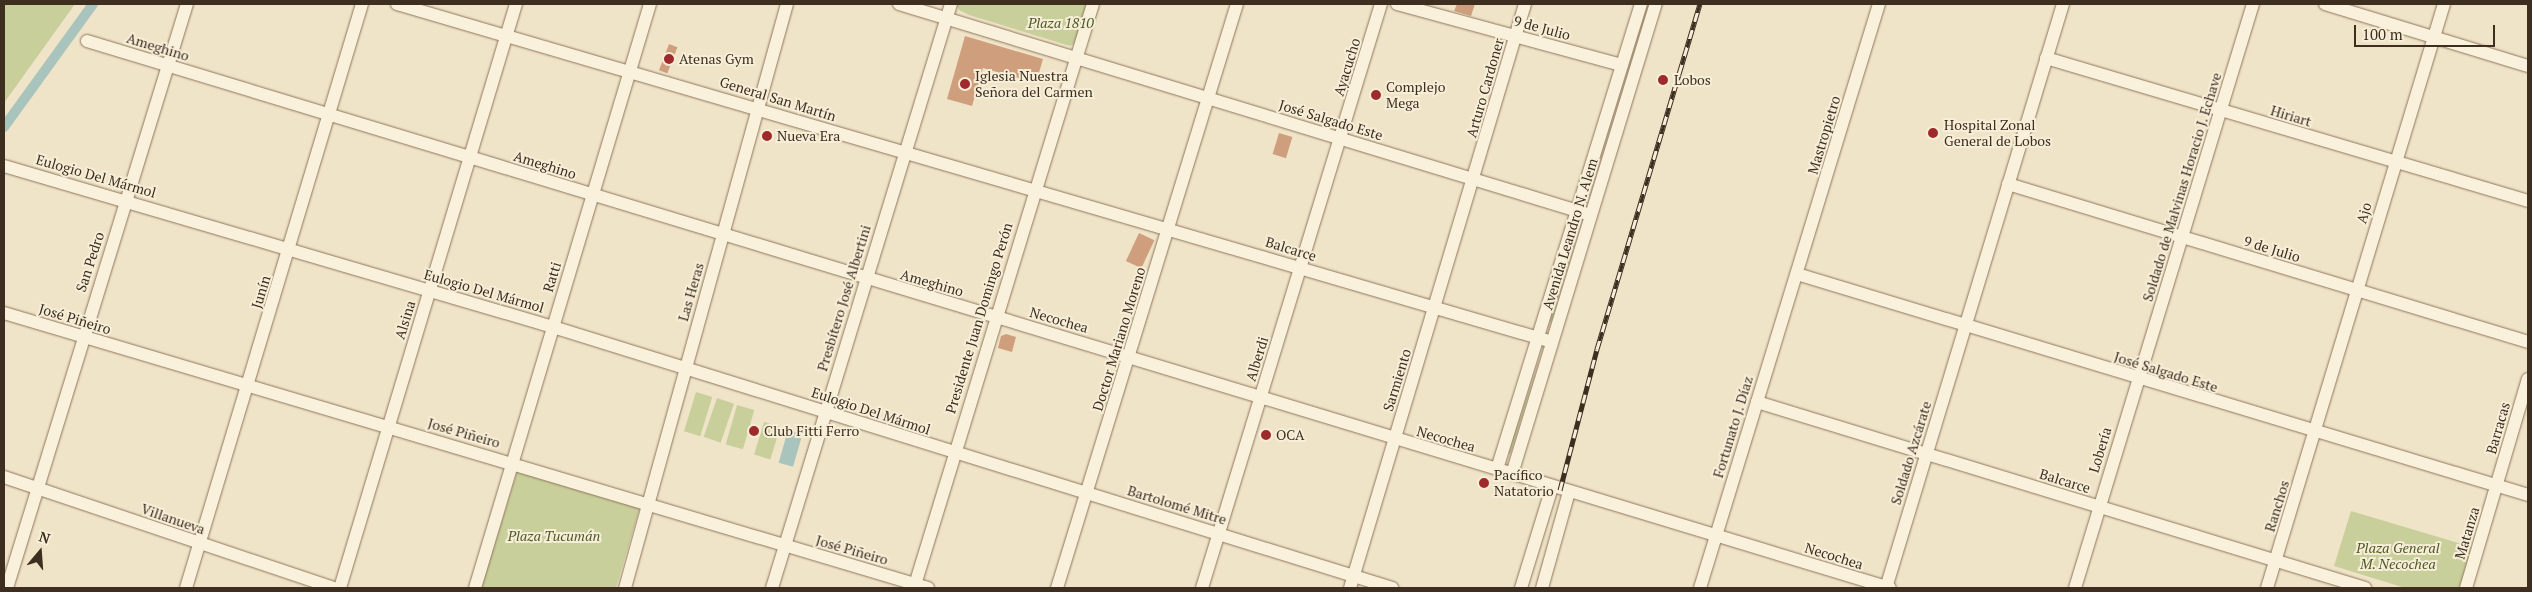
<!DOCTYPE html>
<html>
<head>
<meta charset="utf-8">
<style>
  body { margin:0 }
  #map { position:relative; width:2532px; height:592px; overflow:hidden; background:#f0e4c8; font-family:"PT Serif",serif }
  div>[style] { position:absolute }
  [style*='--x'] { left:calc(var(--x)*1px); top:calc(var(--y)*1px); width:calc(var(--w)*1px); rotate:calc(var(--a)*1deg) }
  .green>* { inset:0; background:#c9cf9b; transform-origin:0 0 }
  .water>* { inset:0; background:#a9c4bc; transform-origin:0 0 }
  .canal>* { height:10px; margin:-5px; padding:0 5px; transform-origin:5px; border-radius:5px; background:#a9c4bc }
  .building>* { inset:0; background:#cf9f7d; transform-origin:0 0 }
  .roads { filter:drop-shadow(0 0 1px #8d765c) drop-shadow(0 0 1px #8d765c) }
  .minor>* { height:12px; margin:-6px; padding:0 6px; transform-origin:6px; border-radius:6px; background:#faf1dc }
  .rail>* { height:5px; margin-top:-2.5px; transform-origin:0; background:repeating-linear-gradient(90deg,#f7eed8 0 9px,#3d2e20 0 18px); box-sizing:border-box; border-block:1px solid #3d2e20 }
  .dots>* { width:14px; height:14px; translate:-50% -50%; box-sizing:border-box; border:2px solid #f7eed8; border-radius:50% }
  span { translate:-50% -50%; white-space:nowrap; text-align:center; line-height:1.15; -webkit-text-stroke:4px #f7eed8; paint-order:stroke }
  .park-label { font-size:14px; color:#4d5a26; font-style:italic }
  .street-label { font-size:14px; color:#3d2e20 }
  .poi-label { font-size:14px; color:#3d2e20 }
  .left { translate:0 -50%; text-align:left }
  .frame { position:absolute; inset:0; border:5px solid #3d2e20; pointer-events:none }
  .north { position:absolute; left:15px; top:527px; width:50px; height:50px; -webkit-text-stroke:4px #f7eed8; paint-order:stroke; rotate:18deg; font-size:14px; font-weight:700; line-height:20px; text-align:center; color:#3d2e20 }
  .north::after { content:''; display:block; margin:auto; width:18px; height:22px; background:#3d2e20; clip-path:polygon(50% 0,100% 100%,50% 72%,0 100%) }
  .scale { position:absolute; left:2354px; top:25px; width:141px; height:22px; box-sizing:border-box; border:2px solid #3d2e20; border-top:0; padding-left:6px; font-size:15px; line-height:18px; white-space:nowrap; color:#3d2e20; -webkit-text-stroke:4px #f7eed8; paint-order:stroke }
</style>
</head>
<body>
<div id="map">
  <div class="green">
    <div style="clip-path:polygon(4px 4px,75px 4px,4px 103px)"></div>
    <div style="clip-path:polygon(956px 4px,1088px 4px,1075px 43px,1070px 46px,969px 15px,959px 10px)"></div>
    <div style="clip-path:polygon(1578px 230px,1552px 321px,1550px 322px,1549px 321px)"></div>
    <div style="clip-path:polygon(1540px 357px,1511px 453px,1509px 454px,1508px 453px)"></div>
    <div style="left:696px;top:392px;width:17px;height:41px;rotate:17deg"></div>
    <div style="left:717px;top:398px;width:18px;height:41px;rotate:19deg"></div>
    <div style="left:737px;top:405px;width:18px;height:41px;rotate:16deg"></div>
    <div style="left:764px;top:422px;width:17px;height:34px;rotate:17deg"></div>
    <div style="clip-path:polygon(518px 469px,640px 507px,616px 588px,481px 588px)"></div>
    <div style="clip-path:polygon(2351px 511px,2472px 547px,2459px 588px,2405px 588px,2334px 566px)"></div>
  </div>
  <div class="water">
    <div style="left:788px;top:430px;width:15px;height:34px;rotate:16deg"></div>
  </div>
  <div class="canal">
    <div style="--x:4;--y:127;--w:152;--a:-54.1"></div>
  </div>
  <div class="building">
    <div style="clip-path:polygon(1457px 4px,1475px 4px,1471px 16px,1454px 11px)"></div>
    <div style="clip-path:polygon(965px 36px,1043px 59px,1036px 83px,983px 68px,972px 106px,947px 99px)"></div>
    <div style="left:669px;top:44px;width:9px;height:28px;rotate:21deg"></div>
    <div style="left:1279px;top:133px;width:14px;height:22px;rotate:17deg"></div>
    <div style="left:1139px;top:233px;width:17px;height:31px;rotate:25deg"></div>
    <div style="clip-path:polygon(1006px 334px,1016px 337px,1012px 352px,998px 348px,1001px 336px)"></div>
  </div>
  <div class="roads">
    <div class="minor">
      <div style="--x:397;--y:4;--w:1203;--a:16.31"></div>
      <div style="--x:899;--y:4;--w:723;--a:16.96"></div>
      <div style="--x:1397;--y:4;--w:233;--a:15.2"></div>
      <div style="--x:2325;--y:4;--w:212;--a:17"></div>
      <div style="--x:87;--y:41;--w:1884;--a:16.88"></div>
      <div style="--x:2046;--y:58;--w:503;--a:16.52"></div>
      <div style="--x:4;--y:166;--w:572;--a:16.34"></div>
      <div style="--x:553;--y:327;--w:879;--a:17.28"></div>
      <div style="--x:2008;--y:184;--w:543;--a:16.9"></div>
      <div style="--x:1797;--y:274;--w:764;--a:16.82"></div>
      <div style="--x:4;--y:313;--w:964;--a:16.57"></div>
      <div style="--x:1757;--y:402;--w:636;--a:17.01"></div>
      <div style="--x:1497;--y:469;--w:487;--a:-72.8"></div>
      <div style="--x:1512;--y:474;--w:492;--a:-73"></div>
      <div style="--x:4;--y:477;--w:347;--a:18.6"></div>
      <div style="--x:7;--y:588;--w:611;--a:-72.87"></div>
      <div style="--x:186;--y:588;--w:610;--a:-73.23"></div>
      <div style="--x:340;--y:588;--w:610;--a:-73.23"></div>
      <div style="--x:475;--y:588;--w:610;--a:-73.32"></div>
      <div style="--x:625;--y:588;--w:606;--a:-74.5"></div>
      <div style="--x:772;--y:588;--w:611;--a:-72.96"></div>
      <div style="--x:914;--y:588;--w:611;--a:-72.96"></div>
      <div style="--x:1057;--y:588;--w:611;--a:-72.87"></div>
      <div style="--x:1202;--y:588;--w:611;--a:-72.96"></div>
      <div style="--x:1350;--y:588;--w:610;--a:-73.32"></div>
      <div style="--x:1521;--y:588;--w:106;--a:-72.9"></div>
      <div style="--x:1542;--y:588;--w:100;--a:-74.3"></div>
      <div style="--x:1700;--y:588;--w:611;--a:-72.96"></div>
      <div style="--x:1886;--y:588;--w:610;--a:-73.14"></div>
      <div style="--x:2075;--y:588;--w:611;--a:-73.05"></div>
      <div style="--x:2267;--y:588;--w:610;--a:-73.14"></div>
      <div style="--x:2466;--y:588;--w:218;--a:-73.5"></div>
    </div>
  </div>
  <div class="rail">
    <div style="--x:1560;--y:490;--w:146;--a:-75.3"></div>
    <div style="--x:1597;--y:349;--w:360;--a:-73.4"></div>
  </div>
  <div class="dots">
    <div style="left:669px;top:59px;background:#9e2a2b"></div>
    <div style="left:1663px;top:80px;background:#9e2a2b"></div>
    <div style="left:965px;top:84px;background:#9e2a2b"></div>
    <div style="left:1376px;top:95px;background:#9e2a2b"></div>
    <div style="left:1933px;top:133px;background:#9e2a2b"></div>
    <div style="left:767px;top:136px;background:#9e2a2b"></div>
    <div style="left:754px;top:431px;background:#9e2a2b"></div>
    <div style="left:1266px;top:435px;background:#9e2a2b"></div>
    <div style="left:1484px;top:483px;background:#9e2a2b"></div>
  </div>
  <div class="park-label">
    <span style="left:1061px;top:23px">Plaza 1810</span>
    <span style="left:554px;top:536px">Plaza Tucumán</span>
    <span style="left:2398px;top:556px">Plaza General<br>M. Necochea</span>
  </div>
  <div class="street-label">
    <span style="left:1542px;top:28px;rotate:15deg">9 de Julio</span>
    <span style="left:158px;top:47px;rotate:17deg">Ameghino</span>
    <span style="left:1347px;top:67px;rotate:-73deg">Ayacucho</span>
    <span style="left:1485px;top:88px;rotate:-74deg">Arturo Cardoner</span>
    <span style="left:778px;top:99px;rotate:17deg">General San Martín</span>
    <span style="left:2291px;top:116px;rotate:17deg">Hiriart</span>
    <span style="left:1331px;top:120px;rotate:17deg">José Salgado Este</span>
    <span style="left:1824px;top:135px;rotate:-73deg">Mastropietro</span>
    <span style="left:545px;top:165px;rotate:17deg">Ameghino</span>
    <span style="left:96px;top:176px;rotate:16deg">Eulogio Del Mármol</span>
    <span style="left:2182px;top:187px;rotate:-73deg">Soldado de Malvinas Horacio J. Echave</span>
    <span style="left:2364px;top:213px;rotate:-74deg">Ajo</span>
    <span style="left:1570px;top:234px;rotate:-73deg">Avenida Leandro N. Alem</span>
    <span style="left:1291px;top:249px;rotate:17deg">Balcarce</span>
    <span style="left:2272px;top:249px;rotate:17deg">9 de Julio</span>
    <span style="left:90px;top:262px;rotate:-72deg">San Pedro</span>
    <span style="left:552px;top:277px;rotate:-73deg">Ratti</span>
    <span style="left:932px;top:283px;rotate:16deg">Ameghino</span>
    <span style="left:484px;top:291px;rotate:16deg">Eulogio Del Mármol</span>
    <span style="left:261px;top:292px;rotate:-73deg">Junín</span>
    <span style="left:691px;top:292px;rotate:-74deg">Las Heras</span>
    <span style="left:844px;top:298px;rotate:-73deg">Presbítero José Albertini</span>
    <span style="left:979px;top:318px;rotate:-73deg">Presidente Juan Domingo Perón</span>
    <span style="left:75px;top:319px;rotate:17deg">José Piñeiro</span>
    <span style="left:405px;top:320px;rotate:-73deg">Alsina</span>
    <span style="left:1059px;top:320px;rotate:16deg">Necochea</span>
    <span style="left:1119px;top:339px;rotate:-73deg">Doctor Mariano Moreno</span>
    <span style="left:1257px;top:359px;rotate:-73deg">Alberdi</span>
    <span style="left:2166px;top:372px;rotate:17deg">José Salgado Este</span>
    <span style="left:1397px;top:380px;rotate:-73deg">Sarmiento</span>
    <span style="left:871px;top:411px;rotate:18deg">Eulogio Del Mármol</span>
    <span style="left:1733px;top:427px;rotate:-73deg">Fortunato J. Díaz</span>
    <span style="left:2498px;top:428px;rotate:-74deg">Barracas</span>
    <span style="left:464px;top:433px;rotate:16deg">José Piñeiro</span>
    <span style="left:1446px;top:439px;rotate:16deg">Necochea</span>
    <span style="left:2100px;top:450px;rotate:-73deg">Lobería</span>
    <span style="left:1911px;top:453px;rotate:-73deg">Soldado Azcárate</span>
    <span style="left:2065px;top:481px;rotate:17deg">Balcarce</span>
    <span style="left:1177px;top:505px;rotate:17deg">Bartolomé Mitre</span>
    <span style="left:2277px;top:506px;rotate:-73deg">Ranchos</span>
    <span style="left:173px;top:519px;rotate:19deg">Villanueva</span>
    <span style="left:2467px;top:533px;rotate:-73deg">Matanza</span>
    <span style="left:852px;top:550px;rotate:16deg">José Piñeiro</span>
    <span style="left:1834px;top:556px;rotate:17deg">Necochea</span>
  </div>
  <div class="poi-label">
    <span class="left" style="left:679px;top:59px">Atenas Gym</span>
    <span class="left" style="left:975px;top:84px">Iglesia Nuestra<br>Señora del Carmen</span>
    <span class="left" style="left:1674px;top:80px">Lobos</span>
    <span class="left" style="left:1386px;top:95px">Complejo<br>Mega</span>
    <span class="left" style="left:1944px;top:133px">Hospital Zonal<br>General de Lobos</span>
    <span class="left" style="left:777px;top:136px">Nueva Era</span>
    <span class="left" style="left:764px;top:431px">Club Fitti Ferro</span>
    <span class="left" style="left:1276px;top:435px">OCA</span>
    <span class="left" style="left:1494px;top:483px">Pacífico<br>Natatorio</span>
  </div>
  <div class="frame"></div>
  <div class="north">N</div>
  <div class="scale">100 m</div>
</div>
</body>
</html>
